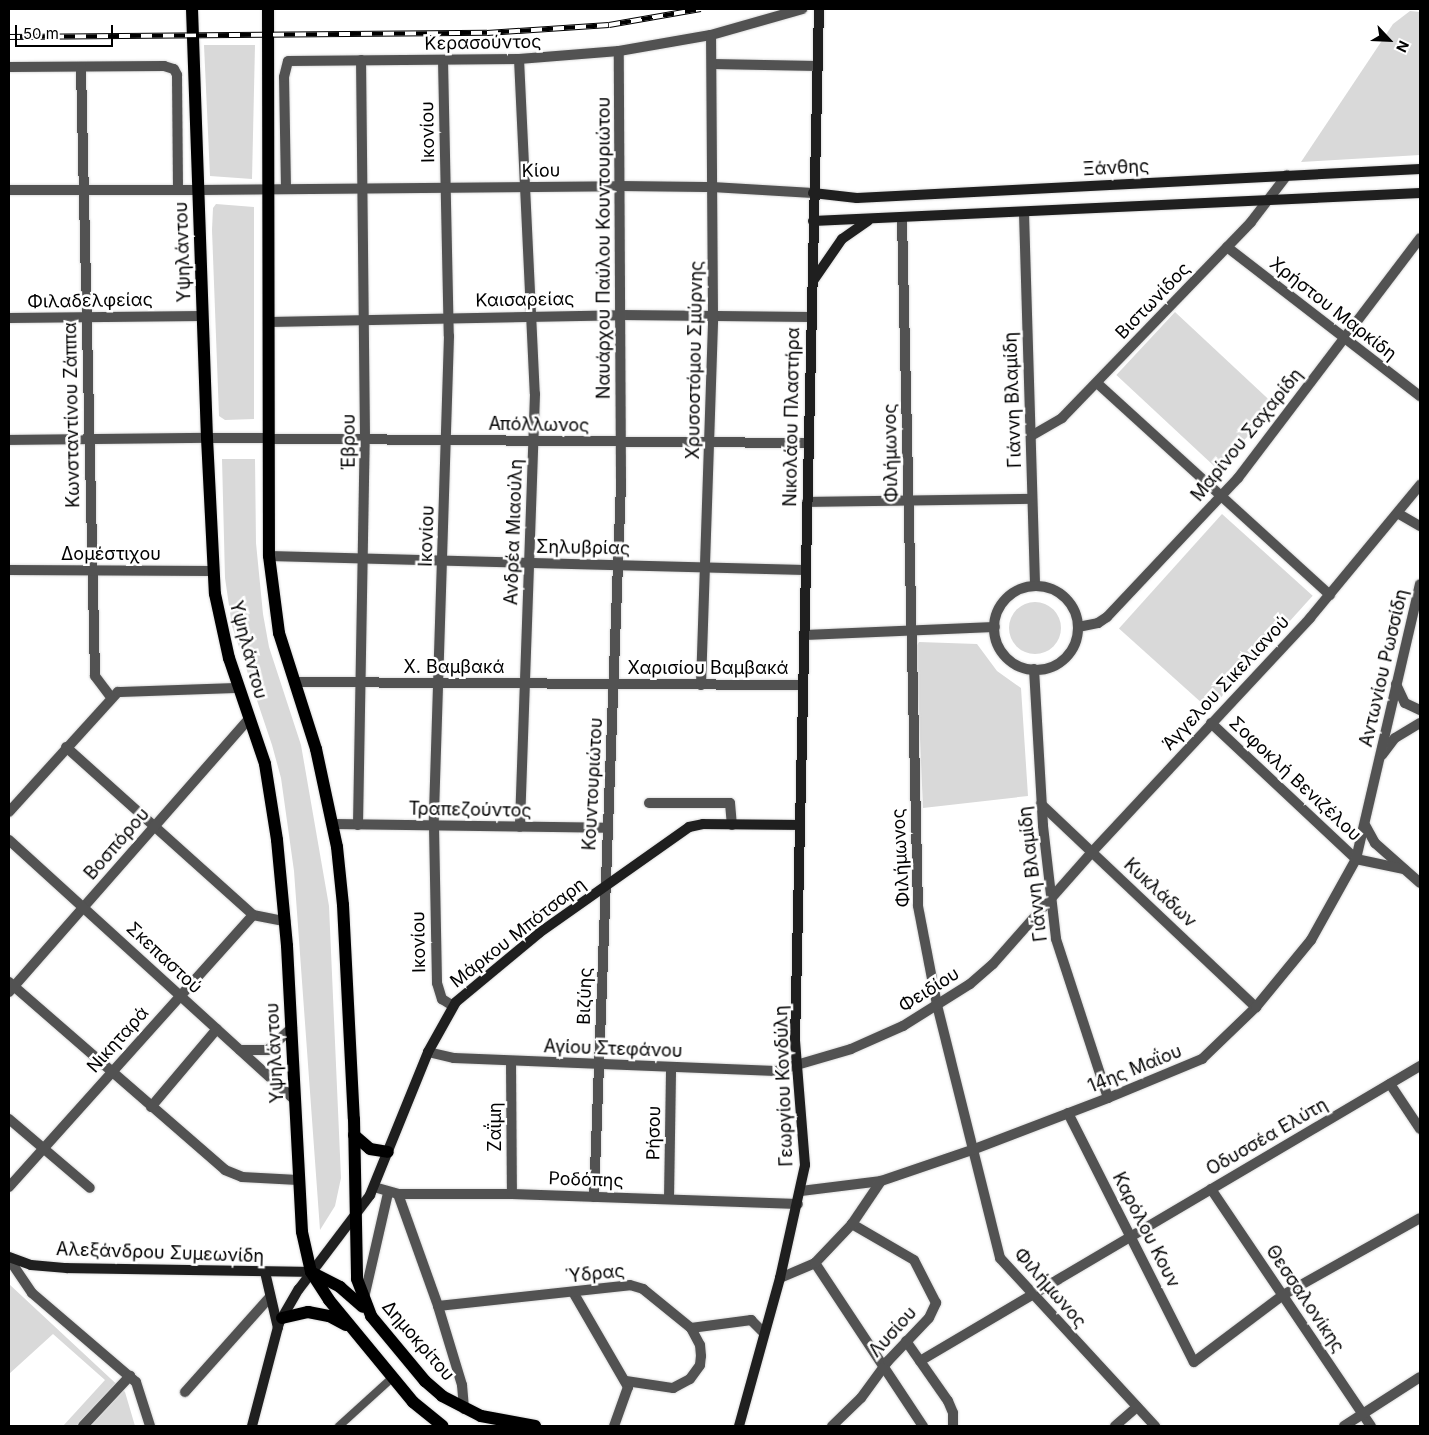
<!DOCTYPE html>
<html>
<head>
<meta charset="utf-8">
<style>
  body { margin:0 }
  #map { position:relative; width:1429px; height:1435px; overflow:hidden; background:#fff; font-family:Inter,sans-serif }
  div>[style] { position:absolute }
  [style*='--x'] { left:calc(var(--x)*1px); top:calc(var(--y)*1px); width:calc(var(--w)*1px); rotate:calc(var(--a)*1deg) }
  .green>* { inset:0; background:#d9d9d9; transform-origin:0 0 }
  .round { border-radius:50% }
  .roads { filter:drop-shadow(0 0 1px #dbdbdb) drop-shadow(0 0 1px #dbdbdb) }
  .pedestrian>* { height:8px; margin:-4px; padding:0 4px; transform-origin:4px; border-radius:4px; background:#525252 }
  .minor>* { height:10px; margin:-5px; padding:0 5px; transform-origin:5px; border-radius:5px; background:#525252 }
  .minor>.ring { margin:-5px; padding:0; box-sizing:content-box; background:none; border:10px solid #525252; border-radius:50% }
  .tertiary>* { height:10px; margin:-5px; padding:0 5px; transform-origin:5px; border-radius:5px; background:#525252 }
  .secondary>* { height:10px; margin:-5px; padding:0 5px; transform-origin:5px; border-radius:5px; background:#1f1f1f }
  .primary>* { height:12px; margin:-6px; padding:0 6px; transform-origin:6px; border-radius:6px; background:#000 }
  .rail>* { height:5.5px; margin-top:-2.75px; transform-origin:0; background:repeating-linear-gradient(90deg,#fff 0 11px,#000 0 22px); box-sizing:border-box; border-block:1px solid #000 }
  span { translate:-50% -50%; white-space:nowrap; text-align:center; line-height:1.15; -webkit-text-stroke:5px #fff; paint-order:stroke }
  .street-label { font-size:18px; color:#000 }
  .frame { position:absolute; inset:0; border:10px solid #000; pointer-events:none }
  .north { position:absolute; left:1364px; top:15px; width:50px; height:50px; -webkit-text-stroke:4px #fff; paint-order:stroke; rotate:115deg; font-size:14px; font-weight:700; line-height:20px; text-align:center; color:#000 }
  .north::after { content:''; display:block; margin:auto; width:18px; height:22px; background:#000; clip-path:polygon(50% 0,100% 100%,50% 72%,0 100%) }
  .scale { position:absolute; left:15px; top:25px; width:98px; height:22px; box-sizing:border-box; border:2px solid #000; border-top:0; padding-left:6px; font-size:15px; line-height:18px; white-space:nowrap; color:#000; -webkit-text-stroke:4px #fff; paint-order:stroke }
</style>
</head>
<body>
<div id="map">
  <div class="green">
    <div style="clip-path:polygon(1410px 11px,1420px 12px,1420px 155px,1301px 162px,1393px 24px)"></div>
    <div style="clip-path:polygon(204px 45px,255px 45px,252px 179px,210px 176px)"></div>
    <div style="clip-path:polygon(216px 204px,254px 207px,254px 419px,225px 420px,219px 416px,212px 230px,213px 208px)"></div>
    <div style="left:1175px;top:312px;width:138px;height:86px;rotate:43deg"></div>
    <div style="clip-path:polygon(222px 459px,255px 459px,256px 543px,263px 614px,269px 647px,301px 745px,329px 906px,341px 1178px,335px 1206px,320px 1230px,294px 871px,281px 778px,272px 745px,232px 626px,225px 578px)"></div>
    <div style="left:1222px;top:514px;width:122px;height:154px;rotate:42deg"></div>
    <div class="round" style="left:1009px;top:602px;width:52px;height:52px"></div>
    <div style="clip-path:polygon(919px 642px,977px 644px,997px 671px,1021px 688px,1028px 796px,923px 808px,916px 647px)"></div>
    <div style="clip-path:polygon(9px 1284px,125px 1392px,135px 1426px,63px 1426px,105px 1380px,53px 1334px,9px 1374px)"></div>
  </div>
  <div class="roads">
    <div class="pedestrian">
      <div style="--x:339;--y:1426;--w:72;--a:-42.2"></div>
    </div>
    <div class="minor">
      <div style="--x:519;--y:59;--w:335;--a:87.3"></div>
      <div style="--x:535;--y:394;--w:433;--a:92"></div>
      <div style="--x:443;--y:60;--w:276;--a:88.8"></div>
      <div style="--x:449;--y:336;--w:490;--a:91.8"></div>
      <div style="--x:434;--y:826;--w:157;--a:88.9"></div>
      <div style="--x:437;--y:983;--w:17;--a:73"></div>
      <div style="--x:442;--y:999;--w:13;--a:32"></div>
      <div style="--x:712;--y:64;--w:105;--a:1.1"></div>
      <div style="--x:9;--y:67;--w:155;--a:-0.4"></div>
      <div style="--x:164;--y:66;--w:10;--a:17"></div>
      <div style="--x:174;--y:69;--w:7;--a:63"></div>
      <div style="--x:177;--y:75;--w:115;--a:89.5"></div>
      <div style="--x:81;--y:67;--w:609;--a:88.68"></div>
      <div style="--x:95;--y:676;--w:26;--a:53"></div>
      <div style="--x:286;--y:189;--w:112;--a:-91"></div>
      <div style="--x:284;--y:77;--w:16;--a:-76"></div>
      <div style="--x:288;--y:61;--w:231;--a:-0.5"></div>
      <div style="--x:519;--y:59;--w:100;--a:-4.6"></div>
      <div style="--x:619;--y:51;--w:93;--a:-9.9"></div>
      <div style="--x:711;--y:35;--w:95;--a:-15.9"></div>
      <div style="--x:9;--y:190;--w:190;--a:0"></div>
      <div style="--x:1024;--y:213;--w:373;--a:88.3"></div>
      <div style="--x:902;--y:219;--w:687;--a:88.67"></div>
      <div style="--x:918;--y:906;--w:101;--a:79.1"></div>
      <div style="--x:937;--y:1005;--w:261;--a:76"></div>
      <div style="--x:1000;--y:1258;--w:229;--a:47.3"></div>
      <div style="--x:1227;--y:247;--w:244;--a:37.7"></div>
      <div style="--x:269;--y:322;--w:352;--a:-1.1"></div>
      <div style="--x:621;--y:315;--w:190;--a:0.6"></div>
      <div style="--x:1097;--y:383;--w:315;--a:42.3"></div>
      <div style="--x:1031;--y:436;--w:36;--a:-30"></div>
      <div style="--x:1062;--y:418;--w:272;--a:-46"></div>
      <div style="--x:1251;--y:222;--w:59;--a:-52.5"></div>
      <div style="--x:9;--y:440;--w:198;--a:-0.6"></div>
      <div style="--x:807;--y:502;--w:225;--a:-0.8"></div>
      <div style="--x:1399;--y:514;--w:24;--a:30"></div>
      <div style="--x:269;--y:556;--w:536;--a:1.5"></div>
      <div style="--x:9;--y:570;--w:205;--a:0.3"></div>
      <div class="ring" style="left:994px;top:586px;width:74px;height:74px"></div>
      <div style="--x:1078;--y:627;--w:20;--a:-11"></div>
      <div style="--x:1098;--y:623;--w:11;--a:-34"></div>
      <div style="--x:1107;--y:617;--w:191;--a:-46.7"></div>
      <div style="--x:1238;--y:478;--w:301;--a:-52.8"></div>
      <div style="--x:804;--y:635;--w:191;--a:-2.4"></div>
      <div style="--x:1034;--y:669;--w:157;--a:86.7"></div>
      <div style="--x:1043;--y:826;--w:114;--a:83.4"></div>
      <div style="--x:1056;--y:939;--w:167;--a:71.9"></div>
      <div style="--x:294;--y:682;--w:509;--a:0.34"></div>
      <div style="--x:1396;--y:684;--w:21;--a:65"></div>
      <div style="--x:1405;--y:703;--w:17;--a:25"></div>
      <div style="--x:701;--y:685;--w:369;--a:-88.1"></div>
      <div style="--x:713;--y:316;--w:281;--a:-90.4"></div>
      <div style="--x:1211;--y:723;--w:199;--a:43.2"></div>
      <div style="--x:66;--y:747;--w:251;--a:41.9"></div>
      <div style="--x:253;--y:915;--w:33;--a:11"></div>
      <div style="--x:1041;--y:804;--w:296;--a:43.4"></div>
      <div style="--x:9;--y:812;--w:162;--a:-47.8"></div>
      <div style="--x:118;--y:692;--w:120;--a:-1.9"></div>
      <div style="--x:333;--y:824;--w:274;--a:0.8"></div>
      <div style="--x:358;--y:825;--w:386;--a:-89"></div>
      <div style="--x:365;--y:439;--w:379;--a:-90.6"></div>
      <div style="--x:9;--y:982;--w:286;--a:41"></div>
      <div style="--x:225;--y:1170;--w:18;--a:22"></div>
      <div style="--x:242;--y:1177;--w:56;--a:3.1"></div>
      <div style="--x:9;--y:992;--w:365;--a:-48.7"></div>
      <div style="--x:240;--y:1050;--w:28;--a:0"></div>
      <div style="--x:268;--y:1050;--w:33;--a:-43"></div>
      <div style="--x:428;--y:1052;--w:27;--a:13"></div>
      <div style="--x:454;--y:1058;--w:322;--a:2.3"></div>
      <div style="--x:776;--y:1071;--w:78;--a:-16.3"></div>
      <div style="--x:851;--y:1049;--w:57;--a:-23.9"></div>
      <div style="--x:903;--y:1026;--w:79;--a:-32.1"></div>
      <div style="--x:970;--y:984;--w:30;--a:-41"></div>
      <div style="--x:993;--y:964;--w:149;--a:-48.5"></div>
      <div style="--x:1092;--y:852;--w:320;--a:-47"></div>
      <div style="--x:1310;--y:618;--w:173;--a:-50.4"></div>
      <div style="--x:511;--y:1061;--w:133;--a:89.6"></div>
      <div style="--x:1390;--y:1084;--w:54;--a:56.3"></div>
      <div style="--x:151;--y:1107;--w:102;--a:-49.8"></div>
      <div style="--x:1068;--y:1113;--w:279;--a:63.2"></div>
      <div style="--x:1194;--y:1362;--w:111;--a:-37"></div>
      <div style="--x:1283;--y:1295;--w:157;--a:-29.3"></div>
      <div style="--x:9;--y:1119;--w:106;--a:40.4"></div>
      <div style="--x:9;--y:1187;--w:365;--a:-48.1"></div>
      <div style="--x:1211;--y:1189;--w:286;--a:56"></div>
      <div style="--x:398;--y:1194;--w:119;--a:70.3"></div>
      <div style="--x:438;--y:1306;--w:83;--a:73.1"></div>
      <div style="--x:462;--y:1385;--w:24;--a:85"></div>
      <div style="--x:594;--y:1197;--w:715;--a:-87.83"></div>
      <div style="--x:621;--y:483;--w:432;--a:-90.3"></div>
      <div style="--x:669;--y:1199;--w:131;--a:-89.1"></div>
      <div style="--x:9;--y:1259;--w:41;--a:55.9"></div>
      <div style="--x:32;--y:1293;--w:137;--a:40.6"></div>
      <div style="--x:136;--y:1382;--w:46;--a:72.3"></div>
      <div style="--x:815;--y:1263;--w:196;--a:56.5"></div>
      <div style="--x:573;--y:1292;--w:110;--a:59.9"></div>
      <div style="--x:628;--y:1387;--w:41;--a:109.7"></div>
      <div style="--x:364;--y:1298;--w:108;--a:-77.1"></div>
      <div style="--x:438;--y:1306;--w:193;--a:-6.2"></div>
      <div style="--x:630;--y:1285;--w:14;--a:17"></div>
      <div style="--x:643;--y:1289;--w:62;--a:39.1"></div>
      <div style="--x:691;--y:1328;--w:61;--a:-7.6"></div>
      <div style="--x:751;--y:1320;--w:18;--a:45"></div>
      <div style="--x:906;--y:1341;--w:73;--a:55"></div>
      <div style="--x:948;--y:1401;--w:13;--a:67"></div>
      <div style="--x:953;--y:1413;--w:13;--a:90"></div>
      <div style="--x:920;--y:1361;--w:581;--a:-30.54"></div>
      <div style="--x:626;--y:1381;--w:48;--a:8.5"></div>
      <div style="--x:673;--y:1388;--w:19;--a:-28"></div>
      <div style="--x:690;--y:1379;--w:17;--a:-54"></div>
      <div style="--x:700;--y:1365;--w:9;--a:-84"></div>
      <div style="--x:701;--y:1356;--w:11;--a:-95"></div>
      <div style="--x:700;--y:1345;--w:19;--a:-118"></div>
      <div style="--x:185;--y:1392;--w:127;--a:-48.2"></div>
      <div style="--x:83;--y:1426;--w:69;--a:-46.8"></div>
      <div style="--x:832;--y:1426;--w:40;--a:-44"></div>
      <div style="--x:861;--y:1398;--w:46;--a:-53.9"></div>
      <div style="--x:888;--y:1361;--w:59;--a:-46.4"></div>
      <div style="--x:929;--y:1318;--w:17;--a:-65"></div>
      <div style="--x:936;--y:1303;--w:48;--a:-117.1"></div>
      <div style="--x:914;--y:1260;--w:72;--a:-149.9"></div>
      <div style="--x:1115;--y:1426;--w:29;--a:-41"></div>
      <div style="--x:1344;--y:1426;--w:90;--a:-32.8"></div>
    </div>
    <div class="tertiary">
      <div style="--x:199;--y:190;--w:420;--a:-0.5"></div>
      <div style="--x:619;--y:186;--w:93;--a:0.6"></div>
      <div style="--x:712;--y:187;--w:101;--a:3.4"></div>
      <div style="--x:9;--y:318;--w:193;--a:-0.6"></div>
      <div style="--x:207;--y:438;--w:601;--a:0.48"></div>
      <div style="--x:1382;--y:755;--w:21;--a:-53"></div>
      <div style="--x:1395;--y:738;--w:29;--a:-31"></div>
      <div style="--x:649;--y:803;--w:81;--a:0"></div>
      <div style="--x:730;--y:803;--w:22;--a:85"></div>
      <div style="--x:1365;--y:825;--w:21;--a:61"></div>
      <div style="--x:1375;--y:843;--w:60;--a:41.6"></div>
      <div style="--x:9;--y:840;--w:388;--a:42.3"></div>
      <div style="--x:1356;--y:859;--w:49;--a:11.8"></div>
      <div style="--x:374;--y:1187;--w:25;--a:16"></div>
      <div style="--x:398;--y:1194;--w:114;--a:0"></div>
      <div style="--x:512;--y:1194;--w:286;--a:2"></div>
      <div style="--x:801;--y:1191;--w:81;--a:-7.1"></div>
      <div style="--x:881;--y:1181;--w:96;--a:-18.8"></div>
      <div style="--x:972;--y:1150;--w:146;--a:-20.9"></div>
      <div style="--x:1108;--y:1098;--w:102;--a:-22.5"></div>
      <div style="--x:1202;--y:1059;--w:75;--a:-43.9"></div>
      <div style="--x:1256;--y:1007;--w:87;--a:-50.6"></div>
      <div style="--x:1311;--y:940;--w:93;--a:-60.9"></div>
      <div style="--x:1356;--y:859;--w:282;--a:-76.9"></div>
      <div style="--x:780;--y:1278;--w:38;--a:-23"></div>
      <div style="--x:815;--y:1263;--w:54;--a:-46.5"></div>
      <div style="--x:852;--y:1224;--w:52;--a:-56"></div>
    </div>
    <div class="secondary">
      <div style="--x:813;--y:193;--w:44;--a:6.5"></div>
      <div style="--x:857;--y:198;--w:564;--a:-2.95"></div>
      <div style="--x:813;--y:221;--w:608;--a:-2.64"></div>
      <div style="--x:813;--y:281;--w:51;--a:-55.4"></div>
      <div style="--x:842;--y:239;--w:32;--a:-35"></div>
      <div style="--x:9;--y:1257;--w:23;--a:20"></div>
      <div style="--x:31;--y:1265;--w:36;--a:5"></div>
      <div style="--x:67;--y:1268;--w:244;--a:0.9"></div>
      <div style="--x:265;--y:1272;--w:57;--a:76.9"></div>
      <div style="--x:252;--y:1426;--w:106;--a:-75.3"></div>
      <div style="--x:279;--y:1323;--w:39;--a:-60"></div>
      <div style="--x:299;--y:1289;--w:118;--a:-52.9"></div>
      <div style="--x:370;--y:1195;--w:154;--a:-67.9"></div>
      <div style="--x:428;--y:1052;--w:57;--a:-60.8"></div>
      <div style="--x:456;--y:1002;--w:108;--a:-39.7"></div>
      <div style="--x:539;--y:933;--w:184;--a:-35.2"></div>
      <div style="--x:689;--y:827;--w:14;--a:-12"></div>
      <div style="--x:703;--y:824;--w:97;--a:0.6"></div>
      <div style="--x:739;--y:1426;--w:154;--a:-74.5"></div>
      <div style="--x:780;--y:1278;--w:116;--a:-77.5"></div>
      <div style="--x:805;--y:1165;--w:124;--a:-94.6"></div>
      <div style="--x:795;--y:1041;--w:1032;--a:-88.67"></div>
    </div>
    <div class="primary">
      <div style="--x:192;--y:9;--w:429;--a:88"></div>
      <div style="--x:207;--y:438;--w:156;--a:87.1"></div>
      <div style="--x:215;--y:594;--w:66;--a:77.7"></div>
      <div style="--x:229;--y:658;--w:112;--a:71.2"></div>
      <div style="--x:265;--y:764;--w:77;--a:81"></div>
      <div style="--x:277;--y:840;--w:106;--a:84.6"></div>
      <div style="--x:287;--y:946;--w:286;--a:87"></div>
      <div style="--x:302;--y:1232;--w:41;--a:77.3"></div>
      <div style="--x:311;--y:1272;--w:33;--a:57"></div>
      <div style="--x:329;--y:1300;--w:132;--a:50.5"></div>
      <div style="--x:413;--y:1402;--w:38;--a:39"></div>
      <div style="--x:268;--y:9;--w:547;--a:89.9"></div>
      <div style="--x:269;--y:556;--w:78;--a:82.6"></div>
      <div style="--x:279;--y:633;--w:122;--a:72.3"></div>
      <div style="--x:316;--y:749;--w:100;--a:77.9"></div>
      <div style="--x:337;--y:847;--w:58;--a:84.1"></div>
      <div style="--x:343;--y:905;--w:214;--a:87.1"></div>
      <div style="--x:354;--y:1119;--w:160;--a:88.9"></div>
      <div style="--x:357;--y:1279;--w:40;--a:69"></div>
      <div style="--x:371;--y:1316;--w:85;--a:50.3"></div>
      <div style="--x:425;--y:1381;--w:23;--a:41"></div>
      <div style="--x:442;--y:1396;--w:44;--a:27.1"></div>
      <div style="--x:481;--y:1416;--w:55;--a:10.5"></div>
      <div style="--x:354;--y:1135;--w:21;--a:41"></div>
      <div style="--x:370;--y:1149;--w:18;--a:9"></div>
      <div style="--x:311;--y:1272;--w:33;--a:27"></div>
      <div style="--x:340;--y:1287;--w:30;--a:41"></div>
      <div style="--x:282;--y:1318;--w:27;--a:-13"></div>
      <div style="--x:308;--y:1312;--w:21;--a:11"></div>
      <div style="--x:329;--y:1316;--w:19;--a:28"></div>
    </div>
  </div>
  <div class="rail">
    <div style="--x:9;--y:37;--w:478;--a:-0.5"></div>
    <div style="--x:487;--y:33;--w:122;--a:-3.8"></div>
    <div style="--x:609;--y:25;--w:93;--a:-9.9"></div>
  </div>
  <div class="street-label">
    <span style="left:483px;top:43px;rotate:-1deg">Κερασούντος</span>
    <span style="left:428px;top:132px;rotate:-91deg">Ικονίου</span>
    <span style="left:1116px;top:168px;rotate:-3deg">Ξάνθης</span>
    <span style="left:541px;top:171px;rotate:-1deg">Κίου</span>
    <span style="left:604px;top:248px;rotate:-90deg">Ναυάρχου Παύλου Κουντουριώτου</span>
    <span style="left:183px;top:252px;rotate:-92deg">Υψηλάντου</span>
    <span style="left:525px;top:300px;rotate:-1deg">Καισαρείας</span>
    <span style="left:90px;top:301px;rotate:-1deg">Φιλαδελφείας</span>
    <span style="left:1153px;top:301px;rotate:-46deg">Βιστωνίδος</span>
    <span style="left:1333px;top:309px;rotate:38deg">Χρήστου Μαρκίδη</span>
    <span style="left:695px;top:360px;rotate:-89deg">Χρυσοστόμου Σμύρνης</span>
    <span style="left:1013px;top:400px;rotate:-92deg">Γιάννη Βλαμίδη</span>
    <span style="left:72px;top:415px;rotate:-91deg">Κωνσταντίνου Ζάππα</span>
    <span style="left:792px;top:417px;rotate:-89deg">Νικολάου Πλαστήρα</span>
    <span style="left:539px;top:425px;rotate:1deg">Απόλλωνος</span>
    <span style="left:1247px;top:435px;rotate:-51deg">Μαρίνου Σαχαρίδη</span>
    <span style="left:349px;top:442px;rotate:-90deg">Έβρου</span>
    <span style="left:891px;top:453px;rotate:-91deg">Φιλήμωνος</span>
    <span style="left:514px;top:532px;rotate:-88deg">Ανδρέα Μιαούλη</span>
    <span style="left:427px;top:536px;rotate:-88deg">Ικονίου</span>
    <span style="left:583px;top:548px;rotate:1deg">Σηλυβρίας</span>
    <span style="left:111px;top:554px">Δομέστιχου</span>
    <span style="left:248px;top:650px;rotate:75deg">Υψηλάντου</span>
    <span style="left:454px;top:667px">Χ. Βαμβακά</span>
    <span style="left:708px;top:668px">Χαρισίου Βαμβακά</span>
    <span style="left:1384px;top:668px;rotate:-77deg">Αντωνίου Ρωσσίδη</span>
    <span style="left:1226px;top:683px;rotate:-47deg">Άγγελου Σικελιανού</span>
    <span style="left:1295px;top:779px;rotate:43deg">Σοφοκλή Βενιζέλου</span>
    <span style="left:593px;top:784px;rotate:-87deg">Κουντουριώτου</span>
    <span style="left:470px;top:810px;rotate:1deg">Τραπεζούντος</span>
    <span style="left:117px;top:844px;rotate:-49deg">Βοσπόρου</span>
    <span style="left:901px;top:858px;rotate:-93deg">Φιλήμωνος</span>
    <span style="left:1033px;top:874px;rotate:-97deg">Γιάννη Βλαμίδη</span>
    <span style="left:1160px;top:893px;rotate:43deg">Κυκλάδων</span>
    <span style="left:518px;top:933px;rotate:-38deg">Μάρκου Μπότσαρη</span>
    <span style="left:419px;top:942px;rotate:-91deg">Ικονίου</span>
    <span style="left:164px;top:958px;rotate:43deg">Σκεπαστού</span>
    <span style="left:929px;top:990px;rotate:-32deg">Φειδίου</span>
    <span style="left:585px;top:996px;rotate:-88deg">Βιζύης</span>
    <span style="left:118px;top:1040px;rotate:-48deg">Νικηταρά</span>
    <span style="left:613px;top:1049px;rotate:2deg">Αγίου Στεφάνου</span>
    <span style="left:275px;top:1053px;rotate:-93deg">Υψηλάντου</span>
    <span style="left:1135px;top:1069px;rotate:-22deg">14ης Μαΐου</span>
    <span style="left:784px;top:1086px;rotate:-92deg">Γεωργίου Κονδύλη</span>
    <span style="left:495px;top:1127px;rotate:-90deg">Ζαΐμη</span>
    <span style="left:654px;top:1133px;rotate:-89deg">Ρήσου</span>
    <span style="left:1267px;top:1137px;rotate:-30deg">Οδυσσέα Ελύτη</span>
    <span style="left:586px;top:1180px;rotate:2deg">Ροδόπης</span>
    <span style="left:1146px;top:1230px;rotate:63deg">Καρόλου Κουν</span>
    <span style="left:160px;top:1253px;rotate:2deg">Αλεξάνδρου Συμεωνίδη</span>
    <span style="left:595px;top:1274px;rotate:-6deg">Ύδρας</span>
    <span style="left:1050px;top:1288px;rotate:49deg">Φιλήμωνος</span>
    <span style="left:1305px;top:1299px;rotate:56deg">Θεσσαλονίκης</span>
    <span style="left:893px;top:1332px;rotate:-48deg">Λυσίου</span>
    <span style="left:418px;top:1341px;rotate:49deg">Δημοκρίτου</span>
  </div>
  <div class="frame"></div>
  <div class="north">N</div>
  <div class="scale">50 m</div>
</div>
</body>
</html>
